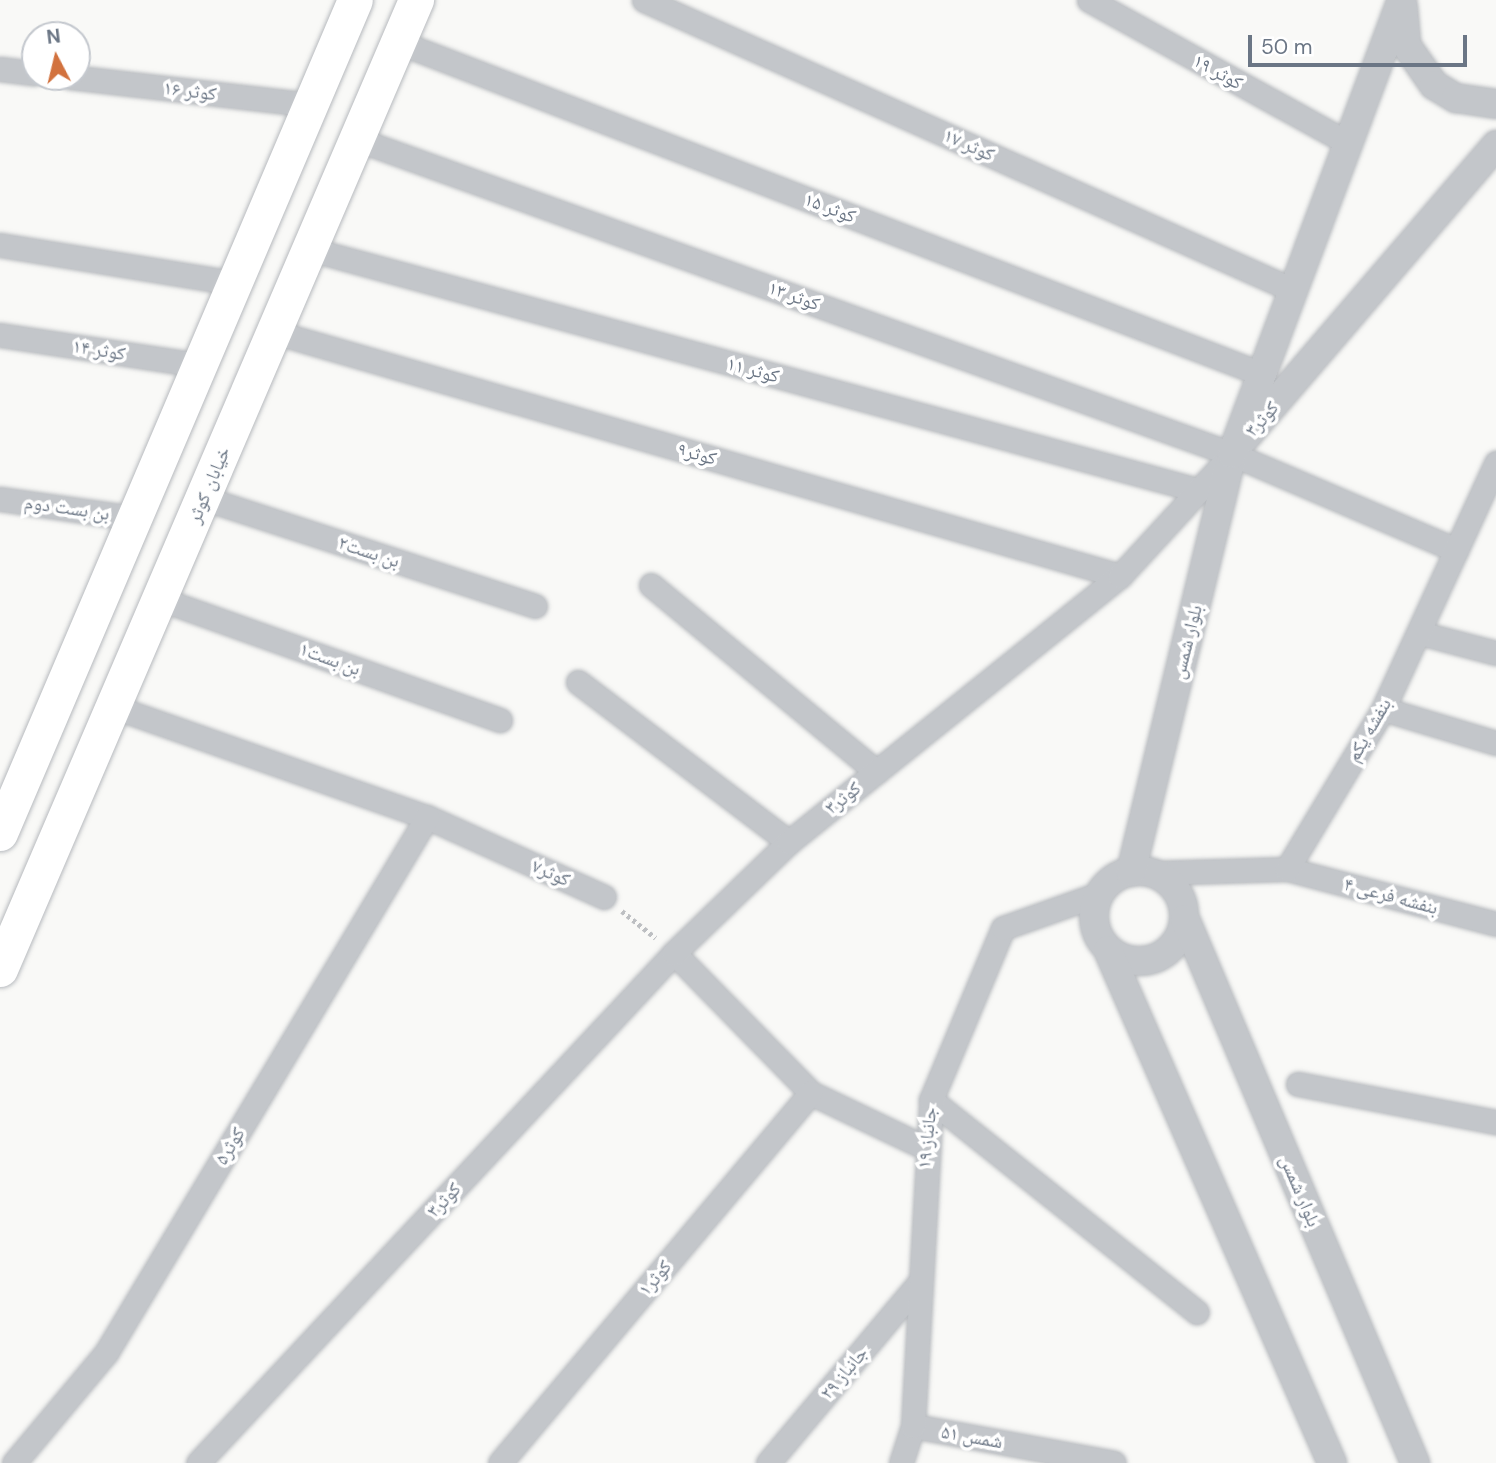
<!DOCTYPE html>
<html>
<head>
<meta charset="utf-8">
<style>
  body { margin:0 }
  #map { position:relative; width:1496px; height:1463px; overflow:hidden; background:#f9f9f7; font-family:"DM Sans","Noto Naskh Arabic",sans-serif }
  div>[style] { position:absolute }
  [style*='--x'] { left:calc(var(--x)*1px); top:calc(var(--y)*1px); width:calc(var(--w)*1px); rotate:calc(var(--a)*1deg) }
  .path>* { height:4.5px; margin-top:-2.25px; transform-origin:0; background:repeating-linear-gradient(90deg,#bdbfc2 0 3.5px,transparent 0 7px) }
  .roads { filter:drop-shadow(0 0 2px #b7babe) drop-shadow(0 0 2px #b7babe) }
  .minor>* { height:23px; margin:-11.5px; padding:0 11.5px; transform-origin:11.5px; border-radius:11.5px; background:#c3c6ca }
  .tertiary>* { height:28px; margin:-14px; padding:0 14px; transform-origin:14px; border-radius:14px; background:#c3c6ca }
  .tertiary>.ring { margin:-14px; padding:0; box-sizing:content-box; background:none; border:28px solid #c3c6ca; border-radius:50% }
  .primary>* { height:35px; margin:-17.5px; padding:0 17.5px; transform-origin:17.5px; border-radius:17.5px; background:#fff }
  span { translate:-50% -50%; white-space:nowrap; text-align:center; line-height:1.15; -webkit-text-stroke:7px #fff; paint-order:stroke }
  .street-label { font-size:19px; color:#6b7685 }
  .north { position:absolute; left:21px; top:21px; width:70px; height:70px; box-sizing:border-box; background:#fff; border:2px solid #c4c8ce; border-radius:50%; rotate:353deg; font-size:19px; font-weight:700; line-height:28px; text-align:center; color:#6b7685 }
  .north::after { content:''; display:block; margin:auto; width:24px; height:32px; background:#d2723e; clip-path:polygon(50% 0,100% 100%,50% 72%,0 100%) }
  .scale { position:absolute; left:1248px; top:35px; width:219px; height:32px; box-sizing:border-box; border:4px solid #6b7685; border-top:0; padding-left:9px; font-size:21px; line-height:24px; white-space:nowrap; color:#6b7685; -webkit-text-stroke:5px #fff; paint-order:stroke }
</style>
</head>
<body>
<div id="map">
  <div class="path">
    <div style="--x:622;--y:911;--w:43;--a:38.5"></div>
  </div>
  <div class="roads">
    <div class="minor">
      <div style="--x:644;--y:0;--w:711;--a:24.08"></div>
      <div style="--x:1089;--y:0;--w:296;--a:28.9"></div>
      <div style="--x:398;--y:42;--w:926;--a:21.02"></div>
      <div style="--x:0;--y:69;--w:35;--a:7"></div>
      <div style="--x:70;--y:77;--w:243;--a:6.6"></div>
      <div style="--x:356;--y:139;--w:931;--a:19.78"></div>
      <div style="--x:1232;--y:454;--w:244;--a:23.2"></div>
      <div style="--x:0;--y:245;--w:238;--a:9.2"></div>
      <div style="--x:309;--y:249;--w:920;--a:15.18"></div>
      <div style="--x:274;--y:332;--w:880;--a:16.09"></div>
      <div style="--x:0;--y:335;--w:200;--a:8.6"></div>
      <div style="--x:203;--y:498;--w:349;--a:18"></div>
      <div style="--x:0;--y:499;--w:134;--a:8.1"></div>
      <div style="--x:651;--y:585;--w:293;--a:39.6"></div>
      <div style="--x:160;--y:599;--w:361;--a:19.6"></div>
      <div style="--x:1420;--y:633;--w:79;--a:14.7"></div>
      <div style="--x:578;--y:682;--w:265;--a:37.2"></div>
      <div style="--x:114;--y:707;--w:332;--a:19.4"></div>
      <div style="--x:427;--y:817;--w:194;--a:24.3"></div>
      <div style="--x:1383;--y:709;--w:118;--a:16.7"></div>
      <div style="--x:1287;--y:869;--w:216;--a:14.7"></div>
      <div style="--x:1152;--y:873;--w:135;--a:-1.7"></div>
      <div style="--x:1287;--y:869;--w:187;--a:-59"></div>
      <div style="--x:1383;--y:709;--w:271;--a:-65.3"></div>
      <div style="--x:674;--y:953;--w:196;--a:45.6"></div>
      <div style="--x:811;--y:1093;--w:125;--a:25.5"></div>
      <div style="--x:1298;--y:1084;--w:202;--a:10.9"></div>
      <div style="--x:931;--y:1100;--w:340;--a:38.6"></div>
      <div style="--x:913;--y:1426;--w:204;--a:10.4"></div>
      <div style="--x:14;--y:1463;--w:143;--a:-50.1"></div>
      <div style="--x:106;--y:1353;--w:625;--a:-59.08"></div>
      <div style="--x:198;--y:1463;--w:698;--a:-46.97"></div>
      <div style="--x:674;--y:953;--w:160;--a:-44"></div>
      <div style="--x:789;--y:842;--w:425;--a:-38.8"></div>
      <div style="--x:1120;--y:576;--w:166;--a:-47.4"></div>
      <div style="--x:500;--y:1463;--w:483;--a:-50"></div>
      <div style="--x:768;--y:1463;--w:235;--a:-50"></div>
      <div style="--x:901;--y:1463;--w:39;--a:-72"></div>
      <div style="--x:913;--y:1426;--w:326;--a:-86.8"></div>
      <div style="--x:931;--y:1100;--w:186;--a:-67.3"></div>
      <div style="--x:1003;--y:928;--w:102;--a:-19.5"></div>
    </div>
    <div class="tertiary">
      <div style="--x:1403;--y:7;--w:38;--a:85"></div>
      <div style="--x:1406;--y:45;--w:49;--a:55"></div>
      <div style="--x:1434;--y:85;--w:26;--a:31"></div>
      <div style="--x:1456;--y:98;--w:40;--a:8.5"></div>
      <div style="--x:1245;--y:438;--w:386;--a:-49.4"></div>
      <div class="ring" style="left:1094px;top:871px;width:62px;height:62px"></div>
      <div style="--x:1131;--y:872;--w:430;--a:-76.4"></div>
      <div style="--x:1232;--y:454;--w:485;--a:-69.5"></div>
      <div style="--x:1185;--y:919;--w:591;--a:67.08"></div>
      <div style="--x:1108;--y:950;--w:560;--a:66.41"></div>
    </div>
    <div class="primary">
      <div style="--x:0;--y:833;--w:905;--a:-66.92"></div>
      <div style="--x:0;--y:969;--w:1055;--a:-66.77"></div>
    </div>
  </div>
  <div class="street-label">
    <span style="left:1218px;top:72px;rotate:29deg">کوثر ۱۹</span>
    <span style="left:190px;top:91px;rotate:7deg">کوثر ۱۶</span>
    <span style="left:969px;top:145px;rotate:24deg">کوثر ۱۷</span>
    <span style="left:830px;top:208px;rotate:21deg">کوثر ۱۵</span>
    <span style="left:794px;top:296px;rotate:20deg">کوثر ۱۳</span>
    <span style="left:99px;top:350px;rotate:9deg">کوثر ۱۴</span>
    <span style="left:753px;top:370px;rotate:15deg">کوثر ۱۱</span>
    <span style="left:1262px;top:419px;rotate:-49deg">کوثر۳</span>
    <span style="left:697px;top:454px;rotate:16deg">کوثر۹</span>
    <span style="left:209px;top:485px;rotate:-67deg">خیابان کوثر</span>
    <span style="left:67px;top:508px;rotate:8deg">بن بست دوم</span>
    <span style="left:369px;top:552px;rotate:18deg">بن بست۲</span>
    <span style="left:1187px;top:642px;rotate:-76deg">بلوار شمس</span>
    <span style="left:330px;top:659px;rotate:20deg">بن بست۱</span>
    <span style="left:1369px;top:730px;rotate:-60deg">بنفشه یکم</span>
    <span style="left:843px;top:798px;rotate:-39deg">کوثر۳</span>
    <span style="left:551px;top:873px;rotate:24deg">کوثر۷</span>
    <span style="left:1391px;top:896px;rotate:15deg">بنفشه فرعی ۴</span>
    <span style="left:927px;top:1138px;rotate:-84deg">جانباز ۱۹</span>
    <span style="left:230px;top:1146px;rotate:-59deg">کوثر۵</span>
    <span style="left:1300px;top:1191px;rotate:67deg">بلوار شمس</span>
    <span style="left:444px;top:1200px;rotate:-47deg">کوثر۳</span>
    <span style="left:655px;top:1278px;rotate:-50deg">کوثر۱</span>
    <span style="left:844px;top:1373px;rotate:-50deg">جانباز ۲۹</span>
    <span style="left:972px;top:1437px;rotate:10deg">شمس ۵۱</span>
  </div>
  <div class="north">N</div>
  <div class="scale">50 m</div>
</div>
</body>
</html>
